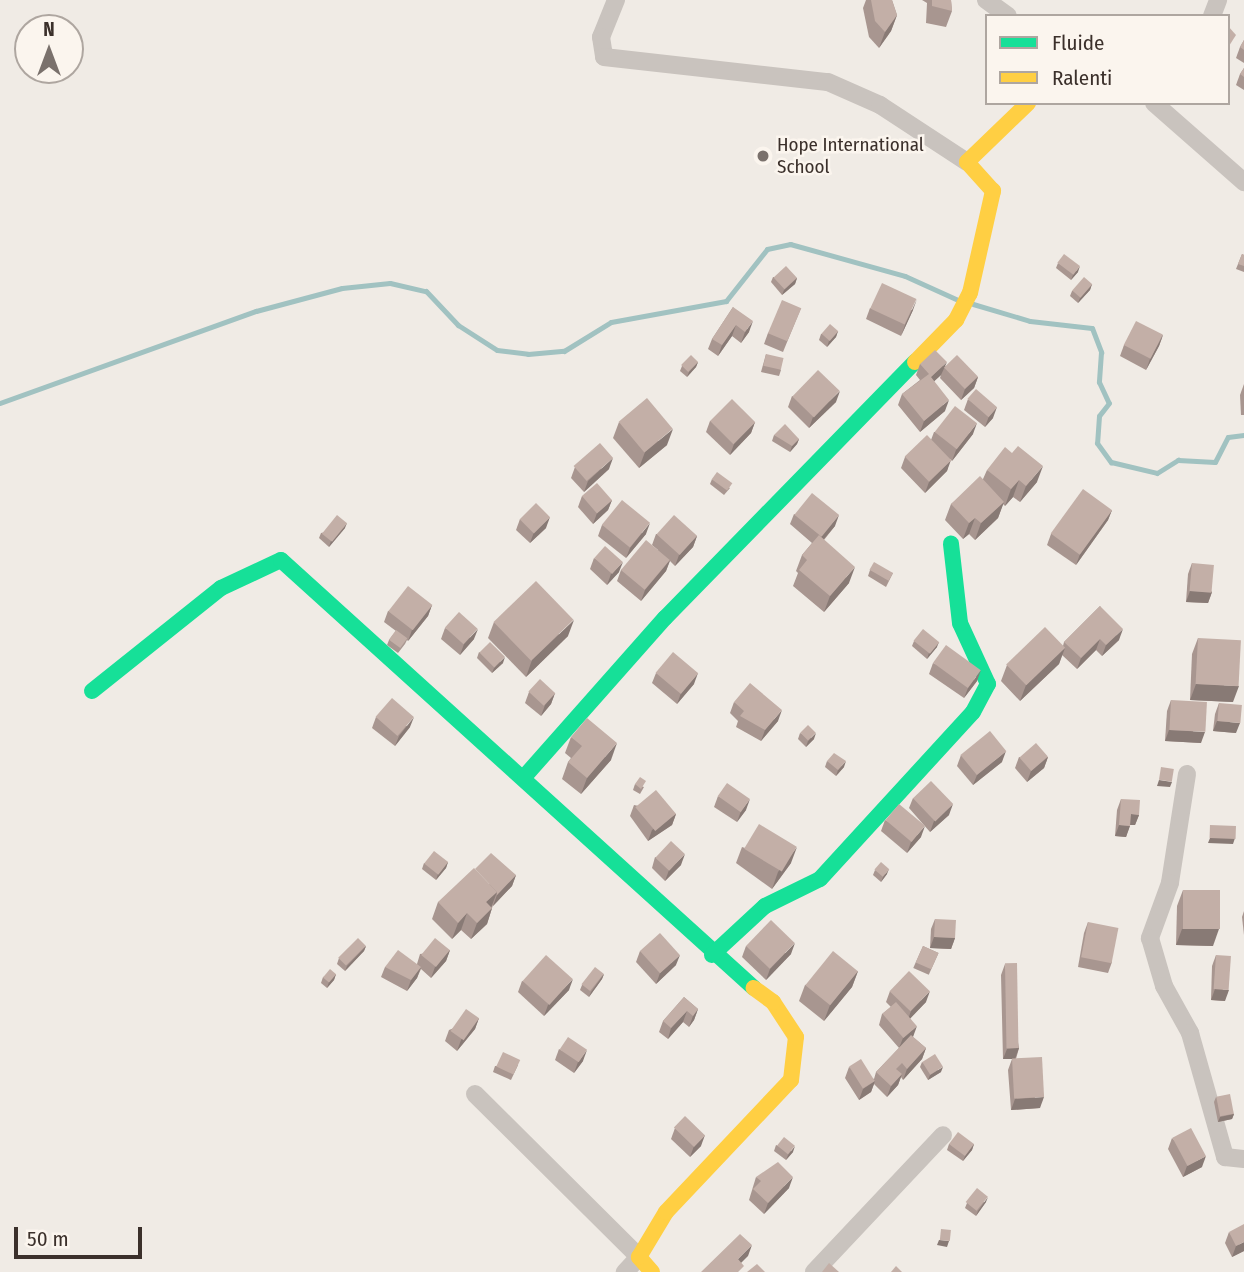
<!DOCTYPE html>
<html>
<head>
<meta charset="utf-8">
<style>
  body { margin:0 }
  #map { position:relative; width:1244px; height:1272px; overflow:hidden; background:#f0ebe5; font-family:"Fira Sans Condensed",sans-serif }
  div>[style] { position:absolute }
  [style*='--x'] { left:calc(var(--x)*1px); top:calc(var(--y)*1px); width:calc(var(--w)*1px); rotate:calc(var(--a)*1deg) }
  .stream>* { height:5px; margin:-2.5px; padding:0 2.5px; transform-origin:2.5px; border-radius:2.5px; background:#a1c2c1 }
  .street>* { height:18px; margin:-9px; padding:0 9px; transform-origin:9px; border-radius:9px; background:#c9c3be }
  .fast>* { height:16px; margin:-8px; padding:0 8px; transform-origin:8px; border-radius:8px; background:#16e098 }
  .slow>* { height:16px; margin:-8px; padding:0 8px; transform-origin:8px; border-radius:8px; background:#ffcf43 }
  .wall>* { inset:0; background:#a89690; transform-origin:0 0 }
  .shaded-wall>* { inset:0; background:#887a75 }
  .building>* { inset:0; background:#c3afa7; transform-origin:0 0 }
  .dots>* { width:19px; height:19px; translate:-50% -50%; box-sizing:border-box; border:4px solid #fbf5ee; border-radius:50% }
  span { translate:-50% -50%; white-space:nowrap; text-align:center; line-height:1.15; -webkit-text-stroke:5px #fbf5ee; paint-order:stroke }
  .poi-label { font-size:19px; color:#3b302b }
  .left { translate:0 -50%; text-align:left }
  .legend { position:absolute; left:985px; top:14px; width:245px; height:91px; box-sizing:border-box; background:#fbf5ee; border:2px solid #aea6a0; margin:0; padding:9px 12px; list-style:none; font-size:21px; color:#3b302b }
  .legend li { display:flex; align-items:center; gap:14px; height:35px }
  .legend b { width:35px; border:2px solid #aea6a0 }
  .north { position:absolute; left:14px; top:14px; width:70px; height:70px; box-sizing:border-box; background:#fbf5ee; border:2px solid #aea6a0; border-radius:50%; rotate:0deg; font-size:19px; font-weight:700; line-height:28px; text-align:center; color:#3b302b }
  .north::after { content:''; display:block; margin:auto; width:24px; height:32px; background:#7a716c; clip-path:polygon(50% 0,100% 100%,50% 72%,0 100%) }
  .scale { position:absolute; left:14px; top:1227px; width:128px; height:32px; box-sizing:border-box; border:4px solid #3b302b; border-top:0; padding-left:9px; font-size:21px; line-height:24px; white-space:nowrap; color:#3b302b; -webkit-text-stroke:5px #fbf5ee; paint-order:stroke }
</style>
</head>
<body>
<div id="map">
  <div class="stream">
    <div style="--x:973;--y:304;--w:59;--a:16.6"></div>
    <div style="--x:1030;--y:321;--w:62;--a:6.4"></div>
    <div style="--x:1092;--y:328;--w:26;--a:69"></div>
    <div style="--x:1101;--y:352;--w:30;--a:94"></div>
    <div style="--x:1099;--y:382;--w:23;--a:65"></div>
    <div style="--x:1109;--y:403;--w:16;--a:128"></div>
    <div style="--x:1099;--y:416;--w:27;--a:94"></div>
    <div style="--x:1097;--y:443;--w:24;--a:54"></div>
    <div style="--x:1111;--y:462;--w:47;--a:13.4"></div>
    <div style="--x:1157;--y:473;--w:25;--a:-32"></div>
    <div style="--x:1178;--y:460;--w:37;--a:3"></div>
    <div style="--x:1215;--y:462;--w:28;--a:-63"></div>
    <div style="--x:1228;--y:437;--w:16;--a:-7"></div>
    <div style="--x:0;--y:403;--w:272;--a:-19.8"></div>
    <div style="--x:256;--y:311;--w:89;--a:-15"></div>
    <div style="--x:342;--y:288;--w:48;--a:-5.9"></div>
    <div style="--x:390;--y:283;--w:37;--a:13"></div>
    <div style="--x:426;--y:291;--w:47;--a:46.7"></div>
    <div style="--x:458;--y:325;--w:46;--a:32.7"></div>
    <div style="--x:497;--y:350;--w:31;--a:7"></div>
    <div style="--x:528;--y:354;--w:36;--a:-5"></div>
    <div style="--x:564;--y:351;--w:55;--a:-31.7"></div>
    <div style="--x:611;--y:322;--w:117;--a:-10.3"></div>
    <div style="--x:726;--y:301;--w:66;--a:-51.7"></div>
    <div style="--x:767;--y:249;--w:24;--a:-12"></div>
    <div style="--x:790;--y:244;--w:119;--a:15.5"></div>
    <div style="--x:905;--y:276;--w:60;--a:24.4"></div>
  </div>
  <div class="street">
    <div style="--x:616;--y:0;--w:40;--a:112"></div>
    <div style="--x:601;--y:37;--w:20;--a:81"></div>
    <div style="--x:604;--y:57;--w:225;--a:6.4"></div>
    <div style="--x:828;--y:82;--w:57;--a:23.9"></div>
    <div style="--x:880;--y:105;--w:104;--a:33.2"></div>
    <div style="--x:986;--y:0;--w:27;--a:36"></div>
    <div style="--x:1212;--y:16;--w:17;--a:-69"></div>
    <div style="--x:1154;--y:103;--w:120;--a:41.3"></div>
    <div style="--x:1187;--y:774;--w:110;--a:98.9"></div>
    <div style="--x:1170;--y:883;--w:59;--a:110"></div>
    <div style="--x:1150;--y:938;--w:50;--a:73.7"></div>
    <div style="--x:1164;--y:986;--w:54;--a:61"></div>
    <div style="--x:1190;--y:1033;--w:129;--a:74.2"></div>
    <div style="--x:1225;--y:1157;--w:19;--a:6"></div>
    <div style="--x:475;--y:1094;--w:231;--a:44.8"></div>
    <div style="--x:639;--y:1257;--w:21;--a:133"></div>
    <div style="--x:814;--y:1272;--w:188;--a:-46.7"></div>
  </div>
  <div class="fast">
    <div style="--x:92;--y:691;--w:165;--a:-38.6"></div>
    <div style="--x:221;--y:588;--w:66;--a:-25"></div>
    <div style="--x:281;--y:560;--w:638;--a:42.14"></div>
    <div style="--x:525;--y:776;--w:211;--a:-48.5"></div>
    <div style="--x:665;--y:618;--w:358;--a:-45.7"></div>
    <div style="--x:712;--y:955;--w:72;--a:-42.8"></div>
    <div style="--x:765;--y:906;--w:61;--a:-26.1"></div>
    <div style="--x:820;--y:879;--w:226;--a:-47.5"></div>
    <div style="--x:973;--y:712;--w:32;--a:-62"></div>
    <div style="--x:988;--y:684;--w:67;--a:-114.7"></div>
    <div style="--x:960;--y:623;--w:80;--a:-96.5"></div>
  </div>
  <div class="slow">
    <div style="--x:915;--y:362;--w:59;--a:-45.7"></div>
    <div style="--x:956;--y:320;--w:30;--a:-63"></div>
    <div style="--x:970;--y:293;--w:105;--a:-77.3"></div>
    <div style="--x:993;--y:191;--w:39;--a:-132"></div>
    <div style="--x:967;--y:162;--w:85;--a:-44"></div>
    <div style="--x:652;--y:1272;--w:20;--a:-131"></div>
    <div style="--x:639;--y:1257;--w:52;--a:-59"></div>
    <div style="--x:666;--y:1212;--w:182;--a:-46.6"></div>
    <div style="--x:791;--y:1080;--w:43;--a:-83.4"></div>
    <div style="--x:796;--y:1037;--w:42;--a:-123.3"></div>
    <div style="--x:773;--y:1002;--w:24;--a:-144"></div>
  </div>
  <div class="wall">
    <div style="clip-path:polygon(866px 0,892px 0,897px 15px,891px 31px,879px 48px,869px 37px,863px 8px)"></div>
    <div style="clip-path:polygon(922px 0,951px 0,952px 11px,946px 27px,926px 23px,927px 3px)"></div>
    <div style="clip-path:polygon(1244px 40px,1244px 63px,1236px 58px,1240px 47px)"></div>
    <div style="clip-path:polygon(1244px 68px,1244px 90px,1236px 85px,1240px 74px)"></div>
    <div style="clip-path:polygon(1242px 254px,1244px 255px,1244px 272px,1236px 269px)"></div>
    <div style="clip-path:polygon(1058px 263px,1078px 272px,1071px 280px,1056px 268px)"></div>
    <div style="clip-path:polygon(773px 277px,797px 278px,795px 284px,782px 295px,771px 282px)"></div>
    <div style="clip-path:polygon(1092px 284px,1090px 290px,1078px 303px,1070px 296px,1072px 291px)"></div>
    <div style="clip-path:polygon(733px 307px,749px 332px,741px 343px,732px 336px,718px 356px,708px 349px,712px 339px)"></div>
    <div style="clip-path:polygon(801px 308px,783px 352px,764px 344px,768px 333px)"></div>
    <div style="clip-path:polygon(870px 308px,913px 310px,901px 336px,866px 319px)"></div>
    <div style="clip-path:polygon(838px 331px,836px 337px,827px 347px,819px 340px,821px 334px)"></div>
    <div style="clip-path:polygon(1163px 335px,1159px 346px,1146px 370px,1120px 356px,1124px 345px)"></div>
    <div style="clip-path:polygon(766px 354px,781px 370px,779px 376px,761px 372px)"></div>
    <div style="clip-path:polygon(698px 362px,696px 367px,687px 377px,680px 371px,682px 366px)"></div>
    <div style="clip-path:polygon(920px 364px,946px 366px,978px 377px,974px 388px,961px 400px,940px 378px,941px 375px,934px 381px,945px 411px,920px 432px,898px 405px,902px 394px,920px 380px,916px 375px)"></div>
    <div style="clip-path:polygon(1244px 384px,1244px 415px,1241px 415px,1240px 395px)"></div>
    <div style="clip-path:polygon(792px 396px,836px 402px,809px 428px,788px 407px)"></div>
    <div style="clip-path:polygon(968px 399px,993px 418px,985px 427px,964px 410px)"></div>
    <div style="clip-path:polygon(710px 421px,755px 422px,751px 433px,730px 455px,706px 432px)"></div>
    <div style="clip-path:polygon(619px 422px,667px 445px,639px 468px,613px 438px)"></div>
    <div style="clip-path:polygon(934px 432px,973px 434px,952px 461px,950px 459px,947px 471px,925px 493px,901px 468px,905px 457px,931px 440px)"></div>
    <div style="clip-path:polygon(774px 435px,799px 439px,797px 444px,790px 452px,772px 441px)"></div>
    <div style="clip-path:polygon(575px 467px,609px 469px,584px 492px,571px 478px)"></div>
    <div style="clip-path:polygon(987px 470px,1037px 482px,1020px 502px,1013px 497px,1005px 506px,1003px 504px,998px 518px,975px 540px,969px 534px,963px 539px,945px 520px,951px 504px,983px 479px)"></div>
    <div style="clip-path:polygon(712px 479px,730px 488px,724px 495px,710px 484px)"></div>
    <div style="clip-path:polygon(582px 496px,612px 500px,608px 510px,593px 524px,578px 507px)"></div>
    <div style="clip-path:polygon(1112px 510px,1108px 520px,1076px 565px,1047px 545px,1051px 534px)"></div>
    <div style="clip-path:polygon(794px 514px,835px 526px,824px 540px,849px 583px,824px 612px,793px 586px,798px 573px,796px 571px,802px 555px,812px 543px,790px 524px)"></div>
    <div style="clip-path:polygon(520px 519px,546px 528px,530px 543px,516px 530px)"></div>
    <div style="clip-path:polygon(602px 525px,646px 534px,626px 558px,598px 536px)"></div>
    <div style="clip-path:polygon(345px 528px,329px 547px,319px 538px,321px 533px)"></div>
    <div style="clip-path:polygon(656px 534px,697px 536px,693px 547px,675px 566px,670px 561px,666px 571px,641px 601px,617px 581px,621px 570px,658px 550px,652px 545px)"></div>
    <div style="clip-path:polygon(594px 558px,619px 572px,607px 585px,590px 569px)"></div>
    <div style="clip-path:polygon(1192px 563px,1212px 592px,1208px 603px,1186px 602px,1188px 574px)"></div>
    <div style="clip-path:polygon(870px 570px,893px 573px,886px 587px,868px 576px)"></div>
    <div style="clip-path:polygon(432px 605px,428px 616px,408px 641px,407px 640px,405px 644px,398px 653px,387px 645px,389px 640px,396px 631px,384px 622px,388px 611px)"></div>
    <div style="clip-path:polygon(1100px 606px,1119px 640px,1102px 656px,1096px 650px,1077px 669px,1062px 655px,1059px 664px,1020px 701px,1001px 681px,1007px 665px,1063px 646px,1064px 642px)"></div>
    <div style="clip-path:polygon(494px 622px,568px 636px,526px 677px,488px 638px)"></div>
    <div style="clip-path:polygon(445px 628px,474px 639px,460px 655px,441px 639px)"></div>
    <div style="clip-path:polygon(1198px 638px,1233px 702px,1190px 700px,1192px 654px)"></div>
    <div style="clip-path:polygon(914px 641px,937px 647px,927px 659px,912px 646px)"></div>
    <div style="clip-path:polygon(479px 652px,503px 663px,492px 673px,477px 658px)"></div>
    <div style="clip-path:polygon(933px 663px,977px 681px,964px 698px,929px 674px)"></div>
    <div style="clip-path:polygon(656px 673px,694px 684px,677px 704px,652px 683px)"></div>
    <div style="clip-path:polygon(529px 692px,555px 693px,551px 704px,541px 716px,525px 703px)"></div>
    <div style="clip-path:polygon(1171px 700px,1201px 743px,1165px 741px,1167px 711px)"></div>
    <div style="clip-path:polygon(734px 702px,778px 721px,761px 741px,736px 727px,738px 721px,730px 713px)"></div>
    <div style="clip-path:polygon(1219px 703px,1236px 733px,1213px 731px,1215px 714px)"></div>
    <div style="clip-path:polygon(376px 717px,410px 727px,395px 746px,372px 728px)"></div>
    <div style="clip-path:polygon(800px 733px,814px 739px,806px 747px,798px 739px)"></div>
    <div style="clip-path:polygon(571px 737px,611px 760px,581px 794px,562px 779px,568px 762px,571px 758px,565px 753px)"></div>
    <div style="clip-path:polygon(961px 755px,1002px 762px,973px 785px,957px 766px)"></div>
    <div style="clip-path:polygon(1019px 757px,1048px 757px,1044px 768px,1027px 782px,1015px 768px)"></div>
    <div style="clip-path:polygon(827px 761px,844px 767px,836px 776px,825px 767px)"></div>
    <div style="clip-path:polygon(635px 784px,644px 787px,640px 794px,633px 790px)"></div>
    <div style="clip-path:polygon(718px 796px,746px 810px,737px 822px,714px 807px)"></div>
    <div style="clip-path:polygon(913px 798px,949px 815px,930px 832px,909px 808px)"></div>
    <div style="clip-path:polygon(1121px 799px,1139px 815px,1135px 825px,1130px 825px,1126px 837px,1115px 836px,1117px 810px)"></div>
    <div style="clip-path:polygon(634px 805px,676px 814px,672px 825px,648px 841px,630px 816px)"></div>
    <div style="clip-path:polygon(885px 820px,921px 837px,907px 853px,881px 831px)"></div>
    <div style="clip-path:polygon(742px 847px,791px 863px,772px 889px,736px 863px)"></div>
    <div style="clip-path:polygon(655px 857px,681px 865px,665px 881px,652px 868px)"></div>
    <div style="clip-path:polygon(448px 862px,446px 868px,436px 880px,422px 869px,424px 863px)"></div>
    <div style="clip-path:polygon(875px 870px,887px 874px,881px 882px,873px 875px)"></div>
    <div style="clip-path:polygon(516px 875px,512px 886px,493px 906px,493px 905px,487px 924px,471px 939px,461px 930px,452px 939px,432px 919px,438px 902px)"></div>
    <div style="clip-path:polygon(1183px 890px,1213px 946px,1176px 945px,1177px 906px)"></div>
    <div style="clip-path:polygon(1244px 911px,1244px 935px,1242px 917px)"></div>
    <div style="clip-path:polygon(935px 919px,955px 938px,951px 949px,930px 948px,931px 929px)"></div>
    <div style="clip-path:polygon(1088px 922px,1112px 962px,1108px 973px,1078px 967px,1084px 933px)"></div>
    <div style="clip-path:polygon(366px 946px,364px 951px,345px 971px,337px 964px,339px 958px)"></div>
    <div style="clip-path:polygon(746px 946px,791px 954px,766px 980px,742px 957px)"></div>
    <div style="left:923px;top:946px;width:17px;height:24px;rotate:24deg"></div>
    <div style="clip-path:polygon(450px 950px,446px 961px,431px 978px,421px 969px,417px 978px,407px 991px,381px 977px,385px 967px,417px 964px,420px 954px)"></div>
    <div style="clip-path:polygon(640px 951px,676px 965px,656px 984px,636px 962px)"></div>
    <div style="clip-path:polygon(1216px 955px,1225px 1001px,1211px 1000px,1212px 966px)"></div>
    <div style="clip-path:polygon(1005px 964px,1019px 1048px,1016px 1059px,1040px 1108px,1011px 1110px,1008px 1070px,1012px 1059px,1003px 1059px,1001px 975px)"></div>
    <div style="clip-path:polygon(858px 971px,852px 987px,824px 1021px,799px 1001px,805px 985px)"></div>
    <div style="clip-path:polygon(336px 974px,334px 980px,327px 988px,321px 983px,323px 977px)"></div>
    <div style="clip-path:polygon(604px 974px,602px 979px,589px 997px,580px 990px,582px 985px)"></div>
    <div style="clip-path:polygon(522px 981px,569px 990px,544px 1016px,518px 992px)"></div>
    <div style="clip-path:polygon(890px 991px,926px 1002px,910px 1018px,913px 1037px,926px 1048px,922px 1059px,903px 1080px,901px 1077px,898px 1085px,887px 1097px,874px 1084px,871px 1092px,859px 1100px,845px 1078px,849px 1067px,874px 1079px,876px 1072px,899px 1048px,879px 1025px,882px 1014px,891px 1007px,886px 1002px)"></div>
    <div style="clip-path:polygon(684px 997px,698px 1009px,694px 1020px,689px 1027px,683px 1022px,668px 1039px,659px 1032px,663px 1021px)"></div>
    <div style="clip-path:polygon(479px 1018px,475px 1029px,457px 1051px,445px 1041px,449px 1030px)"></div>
    <div style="clip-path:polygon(559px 1049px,583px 1061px,574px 1073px,555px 1060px)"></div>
    <div style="clip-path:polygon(922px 1062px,941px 1072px,928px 1080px,920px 1067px)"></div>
    <div style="clip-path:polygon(518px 1065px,511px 1080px,493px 1072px,495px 1066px)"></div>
    <div style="clip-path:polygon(1216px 1097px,1234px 1114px,1232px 1119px,1218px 1122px,1214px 1102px)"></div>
    <div style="clip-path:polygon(675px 1128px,701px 1146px,690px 1157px,671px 1139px)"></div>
    <div style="clip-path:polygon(1172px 1138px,1202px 1167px,1183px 1177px,1168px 1149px)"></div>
    <div style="clip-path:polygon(949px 1144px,974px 1144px,972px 1150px,963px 1161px,947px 1150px)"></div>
    <div style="clip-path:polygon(776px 1145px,793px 1152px,786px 1160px,774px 1151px)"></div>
    <div style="clip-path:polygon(756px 1177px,789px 1188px,764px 1214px,749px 1200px)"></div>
    <div style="clip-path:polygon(986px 1202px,976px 1216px,965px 1208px,967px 1203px)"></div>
    <div style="clip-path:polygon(1229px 1232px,1244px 1251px,1232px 1257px,1225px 1243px)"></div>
  </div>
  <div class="shaded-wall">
    <div style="clip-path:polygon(897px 15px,891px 31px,879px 48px,885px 32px)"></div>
    <div style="clip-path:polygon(1080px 266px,1078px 272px,1071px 280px,1073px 275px)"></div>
    <div style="clip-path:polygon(797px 278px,795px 284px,782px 295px,784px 290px)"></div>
    <div style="clip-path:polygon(1092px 284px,1090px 290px,1078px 303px,1080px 298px)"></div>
    <div style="clip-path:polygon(917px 299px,913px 310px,901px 336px,905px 325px)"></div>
    <div style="clip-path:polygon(753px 321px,749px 332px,741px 343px,745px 332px)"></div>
    <div style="clip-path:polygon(736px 325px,732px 336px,718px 356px,722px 345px)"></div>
    <div style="clip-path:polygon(838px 331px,836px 337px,827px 347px,829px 341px)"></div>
    <div style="clip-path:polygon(1163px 335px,1159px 346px,1146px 370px,1150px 359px)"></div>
    <div style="clip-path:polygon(698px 362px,696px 367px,687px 377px,689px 372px)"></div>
    <div style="clip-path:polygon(947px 362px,941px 375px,927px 388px,931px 377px)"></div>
    <div style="clip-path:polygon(978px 377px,974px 388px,961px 400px,965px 389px)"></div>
    <div style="clip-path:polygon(840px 391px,836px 402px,809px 428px,813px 417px)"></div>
    <div style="clip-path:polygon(949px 400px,945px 411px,920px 432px,924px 421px)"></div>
    <div style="clip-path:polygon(997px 407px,993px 418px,985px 427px,989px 416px)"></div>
    <div style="clip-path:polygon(755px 422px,751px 433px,730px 455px,734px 444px)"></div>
    <div style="clip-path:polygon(977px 423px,973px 434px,952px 461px,956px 450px)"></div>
    <div style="clip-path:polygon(673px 429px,667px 445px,639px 468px,645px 452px)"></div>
    <div style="clip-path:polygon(799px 439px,797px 444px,790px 452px,792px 446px)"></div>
    <div style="clip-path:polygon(613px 458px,609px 469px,584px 492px,588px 481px)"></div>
    <div style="clip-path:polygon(951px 460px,947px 471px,925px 493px,929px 482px)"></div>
    <div style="clip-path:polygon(1043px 466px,1037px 482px,1020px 502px,1026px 486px)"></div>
    <div style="clip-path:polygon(1019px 480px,1013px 497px,1005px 506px,1011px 489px)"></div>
    <div style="clip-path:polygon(612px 500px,608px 510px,593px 524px,597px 513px)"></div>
    <div style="clip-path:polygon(1004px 502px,998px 518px,975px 540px,981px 523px)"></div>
    <div style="clip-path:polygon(1112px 510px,1108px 520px,1076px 565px,1080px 554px)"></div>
    <div style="clip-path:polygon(839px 515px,835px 526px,817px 547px,821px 536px)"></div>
    <div style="clip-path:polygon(550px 517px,546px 528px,530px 543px,534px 532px)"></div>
    <div style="clip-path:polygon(975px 518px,969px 534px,963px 539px,969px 523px)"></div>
    <div style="clip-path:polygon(347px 523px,345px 528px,329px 547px,331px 541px)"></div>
    <div style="clip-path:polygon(650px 523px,646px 534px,626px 558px,630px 548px)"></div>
    <div style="clip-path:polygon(697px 536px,693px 547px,675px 566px,679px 555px)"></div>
    <div style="clip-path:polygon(670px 560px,666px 571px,641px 601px,645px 590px)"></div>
    <div style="clip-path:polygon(623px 562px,619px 572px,607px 585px,611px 574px)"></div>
    <div style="clip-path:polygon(855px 567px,849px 583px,824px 612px,830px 596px)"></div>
    <div style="clip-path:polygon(1190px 591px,1212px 592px,1208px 603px,1186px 602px)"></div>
    <div style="clip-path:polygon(432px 605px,428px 616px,408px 641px,412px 630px)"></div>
    <div style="clip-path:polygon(574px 620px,568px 636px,526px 677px,532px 660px)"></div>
    <div style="clip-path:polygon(478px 629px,474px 639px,460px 655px,464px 644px)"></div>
    <div style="clip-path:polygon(1123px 629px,1119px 640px,1102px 656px,1106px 645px)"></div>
    <div style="clip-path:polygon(1100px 639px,1096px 650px,1077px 669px,1081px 658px)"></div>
    <div style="clip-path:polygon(939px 642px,937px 647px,927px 659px,929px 653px)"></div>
    <div style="clip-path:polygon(1065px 648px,1059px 664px,1020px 701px,1026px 685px)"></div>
    <div style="clip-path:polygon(505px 657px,503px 663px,492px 673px,494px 668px)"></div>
    <div style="clip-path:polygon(981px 670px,977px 681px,964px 698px,968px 688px)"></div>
    <div style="clip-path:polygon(698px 673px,694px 684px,677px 704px,681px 693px)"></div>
    <div style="clip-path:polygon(1196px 684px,1239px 686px,1233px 702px,1190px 700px)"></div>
    <div style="clip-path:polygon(555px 693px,551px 704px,541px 716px,545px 705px)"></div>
    <div style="clip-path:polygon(782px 710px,778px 721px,761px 741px,765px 730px)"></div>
    <div style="clip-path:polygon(414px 717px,410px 727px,395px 746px,399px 736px)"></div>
    <div style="clip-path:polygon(1217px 721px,1240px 723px,1236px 733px,1213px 731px)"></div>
    <div style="clip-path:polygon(1169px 730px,1205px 732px,1201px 743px,1165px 741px)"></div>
    <div style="clip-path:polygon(816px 733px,814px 739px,806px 747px,808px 741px)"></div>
    <div style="clip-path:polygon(617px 743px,611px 760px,581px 794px,587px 778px)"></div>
    <div style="clip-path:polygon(1006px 751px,1002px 762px,973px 785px,977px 775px)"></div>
    <div style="clip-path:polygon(1048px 757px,1044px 768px,1027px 782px,1031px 771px)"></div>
    <div style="clip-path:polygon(846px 761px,844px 767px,836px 776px,838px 770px)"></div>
    <div style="clip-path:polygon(1159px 780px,1172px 782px,1170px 787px,1157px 786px)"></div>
    <div style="clip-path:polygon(750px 799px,746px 810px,737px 822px,741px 811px)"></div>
    <div style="clip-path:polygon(953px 804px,949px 815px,930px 832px,934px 821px)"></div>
    <div style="clip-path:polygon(676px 814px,672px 825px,648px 841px,652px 830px)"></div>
    <div style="clip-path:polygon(1131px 814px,1139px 815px,1135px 825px,1127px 825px)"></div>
    <div style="clip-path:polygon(1119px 825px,1130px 826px,1126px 837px,1115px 836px)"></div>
    <div style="clip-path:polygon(925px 826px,921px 837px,907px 853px,911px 842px)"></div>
    <div style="clip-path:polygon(1210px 838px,1235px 838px,1233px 844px,1208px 843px)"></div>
    <div style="clip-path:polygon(797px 847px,791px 863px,772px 889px,778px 872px)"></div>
    <div style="clip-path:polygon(685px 854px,681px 865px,665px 881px,669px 870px)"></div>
    <div style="clip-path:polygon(448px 862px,446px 868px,436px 880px,438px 874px)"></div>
    <div style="clip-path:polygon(889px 869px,887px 874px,881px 882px,883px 877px)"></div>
    <div style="clip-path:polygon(516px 875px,512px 886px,493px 906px,497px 895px)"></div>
    <div style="clip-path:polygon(497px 892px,491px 908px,486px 902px)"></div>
    <div style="clip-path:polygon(492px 908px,487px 924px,471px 939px,477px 923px)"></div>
    <div style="clip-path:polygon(467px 913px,461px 930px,452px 939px,458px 923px)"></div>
    <div style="clip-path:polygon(1182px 929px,1219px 929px,1213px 946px,1176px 945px)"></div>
    <div style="clip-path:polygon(934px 937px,955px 938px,951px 949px,930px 948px)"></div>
    <div style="clip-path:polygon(795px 943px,791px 954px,766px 980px,770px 969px)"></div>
    <div style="clip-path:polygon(366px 946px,364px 951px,345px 971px,347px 966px)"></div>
    <div style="clip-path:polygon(450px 950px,446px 961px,431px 978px,435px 967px)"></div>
    <div style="clip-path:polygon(680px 955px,676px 965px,656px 984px,660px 973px)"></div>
    <div style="clip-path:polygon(421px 967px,417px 978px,407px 991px,411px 980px)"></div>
    <div style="clip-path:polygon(858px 971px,852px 987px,824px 1021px,830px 1005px)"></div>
    <div style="clip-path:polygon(336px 974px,334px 980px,327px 988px,329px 982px)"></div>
    <div style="clip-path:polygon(604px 974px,602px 979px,589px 997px,591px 992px)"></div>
    <div style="clip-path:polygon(573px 979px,569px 990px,544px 1016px,548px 1005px)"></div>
    <div style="clip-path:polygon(1215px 989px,1229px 990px,1225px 1001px,1211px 1000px)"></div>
    <div style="clip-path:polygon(930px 991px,926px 1002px,907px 1022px,911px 1011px)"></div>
    <div style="clip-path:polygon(698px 1009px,694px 1020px,689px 1027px,693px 1016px)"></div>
    <div style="clip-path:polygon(687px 1011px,683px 1022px,668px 1039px,671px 1028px)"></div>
    <div style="clip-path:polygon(479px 1018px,475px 1029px,457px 1051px,461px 1040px)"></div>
    <div style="clip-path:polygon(917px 1026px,913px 1037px,899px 1048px,903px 1038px)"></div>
    <div style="clip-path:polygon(926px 1048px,922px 1059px,903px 1080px,907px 1069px)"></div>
    <div style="clip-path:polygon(1019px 1048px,1015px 1059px,1003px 1059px,1007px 1049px)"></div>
    <div style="clip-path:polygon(587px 1050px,583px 1061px,574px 1073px,578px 1062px)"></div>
    <div style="clip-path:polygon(943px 1067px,941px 1072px,928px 1080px,930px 1075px)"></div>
    <div style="clip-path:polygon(902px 1074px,898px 1085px,887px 1097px,891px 1086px)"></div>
    <div style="clip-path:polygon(875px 1081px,871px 1092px,859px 1100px,863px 1089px)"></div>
    <div style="clip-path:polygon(1044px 1097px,1040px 1108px,1011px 1110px,1015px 1099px)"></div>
    <div style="clip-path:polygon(1234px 1114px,1232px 1119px,1218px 1122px,1220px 1117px)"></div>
    <div style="clip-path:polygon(705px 1135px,701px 1146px,690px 1157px,694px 1146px)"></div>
    <div style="clip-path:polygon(974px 1144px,972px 1150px,963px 1161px,965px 1156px)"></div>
    <div style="clip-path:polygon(795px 1146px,793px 1152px,786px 1160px,788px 1155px)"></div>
    <div style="clip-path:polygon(1206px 1156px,1202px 1167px,1183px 1177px,1187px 1166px)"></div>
    <div style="clip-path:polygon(793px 1177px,789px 1188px,764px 1214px,768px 1203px)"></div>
    <div style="clip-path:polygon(988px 1197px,986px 1202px,976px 1216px,978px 1211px)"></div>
    <div style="clip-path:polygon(939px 1240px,949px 1241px,947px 1247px,937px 1245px)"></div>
    <div style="clip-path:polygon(1244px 1242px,1244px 1251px,1232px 1257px,1236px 1246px)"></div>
    <div style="clip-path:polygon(752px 1245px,748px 1256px,734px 1270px,738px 1259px)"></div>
  </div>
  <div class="building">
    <div style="clip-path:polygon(871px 0,892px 0,897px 15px,885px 32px,875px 21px)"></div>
    <div style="clip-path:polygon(932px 0,951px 0,952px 11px,932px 6px)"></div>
    <div style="clip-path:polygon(1228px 26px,1236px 35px,1229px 46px,1228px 45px)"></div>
    <div style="clip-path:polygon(1244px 40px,1244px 50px,1240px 47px)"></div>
    <div style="clip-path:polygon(1244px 68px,1244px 77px,1240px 74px)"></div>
    <div style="left:1064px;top:254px;width:20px;height:11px;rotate:37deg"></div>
    <div style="clip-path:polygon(1242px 254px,1244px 255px,1244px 266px,1238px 264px)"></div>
    <div style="left:786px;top:266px;width:16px;height:17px;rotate:47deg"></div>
    <div style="left:1084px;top:277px;width:11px;height:18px;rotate:41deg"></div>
    <div style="left:882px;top:283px;width:38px;height:28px;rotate:25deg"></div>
    <div style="left:782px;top:300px;width:21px;height:36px;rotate:23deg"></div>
    <div style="clip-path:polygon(733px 307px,753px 321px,745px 332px,736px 325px,722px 345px,712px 339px)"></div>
    <div style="left:1136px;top:321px;width:30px;height:27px;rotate:27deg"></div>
    <div style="left:830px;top:324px;width:11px;height:13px;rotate:41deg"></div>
    <div style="clip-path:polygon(935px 350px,947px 362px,931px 377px,949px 400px,924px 421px,902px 394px,929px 374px,920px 364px)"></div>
    <div style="left:766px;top:354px;width:18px;height:12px;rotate:13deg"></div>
    <div style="left:691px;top:355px;width:10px;height:14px;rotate:45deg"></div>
    <div style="left:957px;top:355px;width:30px;height:18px;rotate:46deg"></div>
    <div style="left:818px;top:370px;width:30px;height:37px;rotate:44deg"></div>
    <div style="left:976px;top:389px;width:28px;height:13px;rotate:41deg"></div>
    <div style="left:647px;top:398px;width:40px;height:37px;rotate:50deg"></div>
    <div style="left:732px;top:399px;width:33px;height:31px;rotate:45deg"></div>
    <div style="left:955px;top:406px;width:28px;height:33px;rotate:38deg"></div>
    <div style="clip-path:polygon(785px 424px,799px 439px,792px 446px,774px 435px)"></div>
    <div style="left:927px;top:435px;width:35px;height:31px;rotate:46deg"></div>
    <div style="left:600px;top:443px;width:20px;height:35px;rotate:49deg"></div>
    <div style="clip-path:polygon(1018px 446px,1043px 466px,1026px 486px,1019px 480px,1011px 489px,987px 470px,1005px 447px,1012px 453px)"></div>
    <div style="left:717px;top:472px;width:19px;height:9px;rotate:36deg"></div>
    <div style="clip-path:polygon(980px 476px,1004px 502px,981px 523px,975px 518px,969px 523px,951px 504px)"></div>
    <div style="left:597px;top:483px;width:23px;height:20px;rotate:49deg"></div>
    <div style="left:1083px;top:489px;width:36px;height:55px;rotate:36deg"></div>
    <div style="left:812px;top:493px;width:35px;height:28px;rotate:39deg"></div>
    <div style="left:622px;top:500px;width:36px;height:32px;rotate:39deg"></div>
    <div style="left:536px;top:503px;width:20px;height:23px;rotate:45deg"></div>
    <div style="left:337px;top:515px;width:13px;height:24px;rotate:39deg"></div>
    <div style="left:674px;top:515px;width:31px;height:26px;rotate:42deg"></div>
    <div style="clip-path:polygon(819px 535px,855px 567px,830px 596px,799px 570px,807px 560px,802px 555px)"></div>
    <div style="left:646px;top:540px;width:31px;height:39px;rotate:40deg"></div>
    <div style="left:605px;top:546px;width:24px;height:16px;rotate:42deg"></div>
    <div style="left:874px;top:562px;width:22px;height:9px;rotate:30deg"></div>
    <div style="left:1192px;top:563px;width:22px;height:28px;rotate:5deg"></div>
    <div style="left:536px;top:581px;width:54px;height:59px;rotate:46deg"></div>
    <div style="left:408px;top:586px;width:31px;height:32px;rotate:38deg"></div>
    <div style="clip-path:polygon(1100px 606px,1123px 629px,1106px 645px,1100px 639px,1081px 658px,1064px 642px)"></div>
    <div style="left:459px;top:612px;width:25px;height:21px;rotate:42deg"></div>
    <div style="left:1045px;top:627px;width:29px;height:54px;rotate:46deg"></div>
    <div style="left:923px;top:629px;width:21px;height:15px;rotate:39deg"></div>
    <div style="left:396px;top:630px;width:14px;height:12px;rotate:36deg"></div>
    <div style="left:1198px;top:638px;width:43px;height:46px;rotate:3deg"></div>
    <div style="left:490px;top:642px;width:21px;height:15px;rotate:45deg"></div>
    <div style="left:946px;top:645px;width:43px;height:22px;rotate:36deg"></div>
    <div style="left:673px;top:652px;width:33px;height:27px;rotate:40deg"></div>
    <div style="left:540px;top:679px;width:21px;height:17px;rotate:43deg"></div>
    <div style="clip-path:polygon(750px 683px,782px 710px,765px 730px,740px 716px,744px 711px,734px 702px)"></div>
    <div style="left:392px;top:698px;width:29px;height:25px;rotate:41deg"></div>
    <div style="left:1171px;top:700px;width:36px;height:30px;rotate:3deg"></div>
    <div style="left:1219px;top:703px;width:23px;height:18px;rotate:5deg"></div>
    <div style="clip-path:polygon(587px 718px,617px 743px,587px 778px,568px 762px,582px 746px,571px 737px)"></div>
    <div style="left:808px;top:725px;width:11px;height:11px;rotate:45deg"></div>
    <div style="left:990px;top:731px;width:26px;height:38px;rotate:51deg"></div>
    <div style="left:1036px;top:743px;width:18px;height:22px;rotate:49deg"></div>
    <div style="clip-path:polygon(834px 753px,846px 761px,838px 770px,827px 761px)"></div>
    <div style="left:1161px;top:767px;width:13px;height:13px;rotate:9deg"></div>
    <div style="clip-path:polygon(640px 777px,646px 781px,641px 789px,635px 784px)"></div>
    <div style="left:931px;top:781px;width:32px;height:25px;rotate:46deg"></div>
    <div style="left:727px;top:783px;width:28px;height:16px;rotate:35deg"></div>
    <div style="left:656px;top:790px;width:31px;height:27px;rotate:50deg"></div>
    <div style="clip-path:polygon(1121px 799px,1140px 800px,1139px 815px,1131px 814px,1130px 826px,1119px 825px)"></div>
    <div style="left:899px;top:804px;width:34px;height:21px;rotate:40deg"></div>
    <div style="left:759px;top:824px;width:44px;height:29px;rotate:31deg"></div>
    <div style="left:1210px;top:825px;width:26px;height:13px;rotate:2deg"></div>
    <div style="left:671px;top:841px;width:19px;height:23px;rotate:43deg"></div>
    <div style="left:434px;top:851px;width:18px;height:16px;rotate:38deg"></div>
    <div style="clip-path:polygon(491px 853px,516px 875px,497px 895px,497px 892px,475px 869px)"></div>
    <div style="left:881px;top:862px;width:11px;height:10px;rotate:41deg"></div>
    <div style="clip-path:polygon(474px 868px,497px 892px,486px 902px,492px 908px,477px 923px,467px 913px,458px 923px,438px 902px)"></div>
    <div style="left:1183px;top:890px;width:37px;height:39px"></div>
    <div style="left:935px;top:919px;width:21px;height:18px;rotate:3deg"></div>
    <div style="left:771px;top:920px;width:33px;height:36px;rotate:44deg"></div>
    <div style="left:1088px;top:922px;width:31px;height:36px;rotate:11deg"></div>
    <div style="left:660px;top:933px;width:30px;height:27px;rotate:48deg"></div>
    <div style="left:358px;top:938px;width:11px;height:28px;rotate:45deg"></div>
    <div style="left:435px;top:938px;width:19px;height:22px;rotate:39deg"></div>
    <div style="left:923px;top:946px;width:17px;height:18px;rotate:24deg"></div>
    <div style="clip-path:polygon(398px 950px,421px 967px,411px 980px,385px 967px)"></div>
    <div style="left:833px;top:951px;width:32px;height:44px;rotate:39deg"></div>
    <div style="left:546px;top:955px;width:36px;height:35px;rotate:42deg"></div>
    <div style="left:1216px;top:955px;width:15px;height:34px;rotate:4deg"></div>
    <div style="left:1017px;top:963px;width:85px;height:12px;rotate:89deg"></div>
    <div style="left:595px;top:967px;width:11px;height:22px;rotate:38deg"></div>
    <div style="left:330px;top:969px;width:8px;height:11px;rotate:40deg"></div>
    <div style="left:909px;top:971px;width:29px;height:28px;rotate:44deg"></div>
    <div style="clip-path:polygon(684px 997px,698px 1009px,693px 1016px,687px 1011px,671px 1028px,663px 1021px)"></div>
    <div style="left:896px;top:1002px;width:32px;height:18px;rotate:49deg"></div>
    <div style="left:466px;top:1009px;width:16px;height:27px;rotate:35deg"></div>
    <div style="clip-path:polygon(911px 1035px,926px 1048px,907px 1069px,902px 1063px,896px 1069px,902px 1074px,891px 1086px,876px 1072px)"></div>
    <div style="left:568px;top:1037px;width:23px;height:15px;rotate:34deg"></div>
    <div style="left:503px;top:1052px;width:19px;height:16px;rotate:25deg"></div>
    <div style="left:935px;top:1054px;width:15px;height:15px;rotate:58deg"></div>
    <div style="left:1042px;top:1057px;width:40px;height:30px;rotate:87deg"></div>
    <div style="left:861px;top:1059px;width:26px;height:14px;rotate:58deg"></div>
    <div style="left:1230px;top:1094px;width:20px;height:14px;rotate:79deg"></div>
    <div style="left:685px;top:1116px;width:28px;height:16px;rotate:44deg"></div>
    <div style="left:1191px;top:1128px;width:32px;height:21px;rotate:62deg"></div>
    <div style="left:958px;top:1132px;width:20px;height:15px;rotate:37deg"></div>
    <div style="left:784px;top:1137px;width:14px;height:11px;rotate:39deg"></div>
    <div style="clip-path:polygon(778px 1162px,793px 1177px,768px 1203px,753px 1189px,761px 1181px,756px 1177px)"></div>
    <div style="left:977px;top:1188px;width:14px;height:18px;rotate:39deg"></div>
    <div style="clip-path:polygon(1244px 1224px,1244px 1242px,1236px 1246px,1229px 1232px)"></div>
    <div style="left:941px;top:1229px;width:10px;height:11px;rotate:6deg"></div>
    <div style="clip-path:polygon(740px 1234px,752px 1245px,738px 1259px,744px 1266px,738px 1272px,701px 1272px)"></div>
    <div style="clip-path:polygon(829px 1263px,839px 1272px,822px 1272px)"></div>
    <div style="clip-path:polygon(757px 1264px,765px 1272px,747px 1272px)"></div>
    <div style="clip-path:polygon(896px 1266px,902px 1272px,891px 1272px)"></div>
  </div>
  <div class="dots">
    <div style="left:763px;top:156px;background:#7a716c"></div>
  </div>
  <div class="poi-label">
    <span class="left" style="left:777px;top:156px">Hope International<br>School</span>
  </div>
  <ul class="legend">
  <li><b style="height:9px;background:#16e098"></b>Fluide</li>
  <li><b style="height:9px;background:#ffcf43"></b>Ralenti</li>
  </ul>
  <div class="north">N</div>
  <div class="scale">50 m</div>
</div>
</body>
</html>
